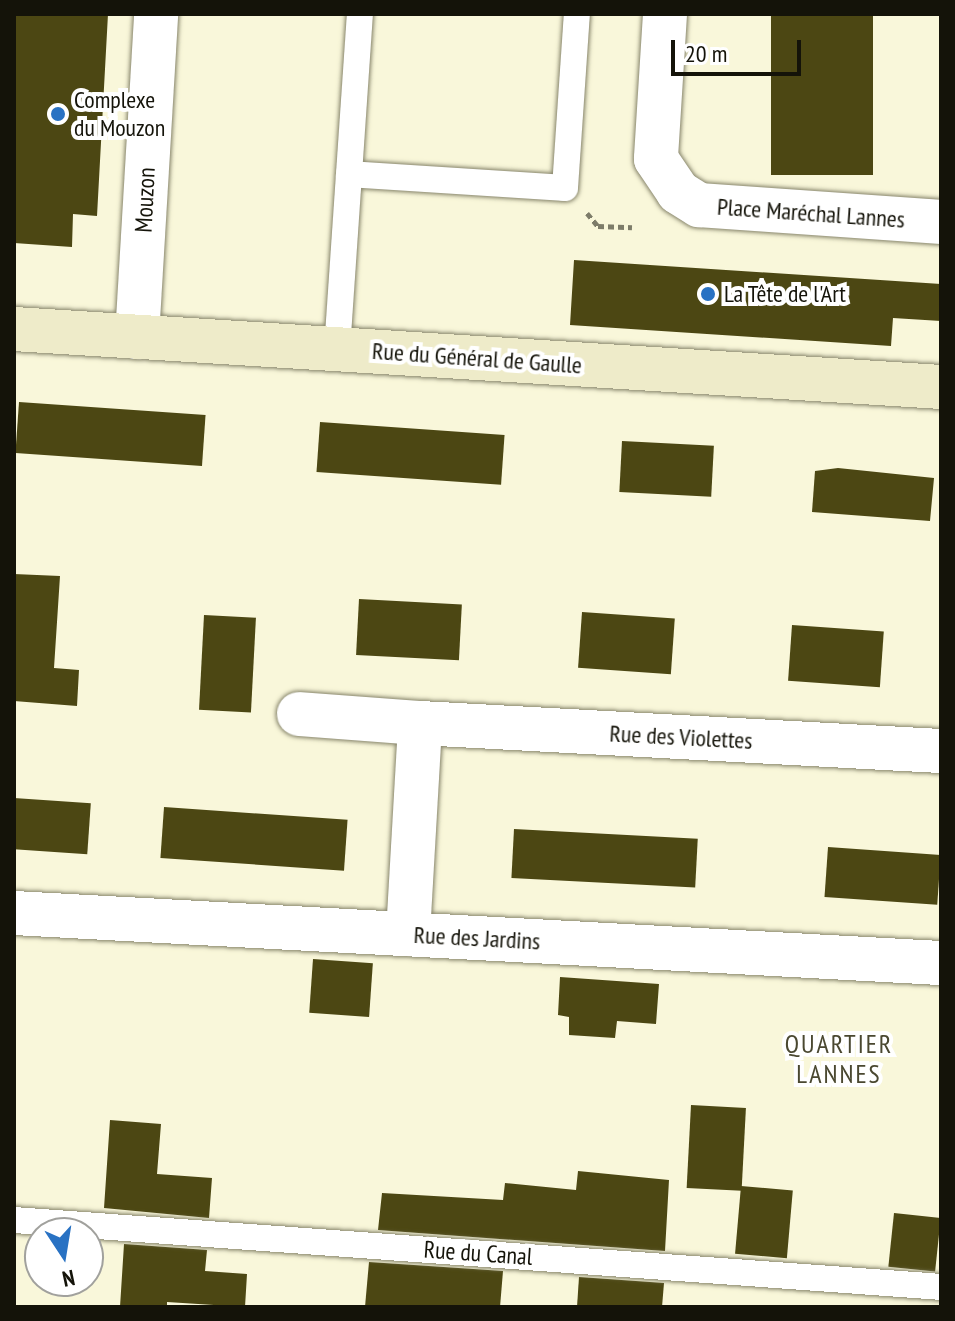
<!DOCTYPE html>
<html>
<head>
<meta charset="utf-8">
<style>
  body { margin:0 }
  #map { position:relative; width:955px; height:1321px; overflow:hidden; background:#f9f7da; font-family:"PT Sans Narrow",sans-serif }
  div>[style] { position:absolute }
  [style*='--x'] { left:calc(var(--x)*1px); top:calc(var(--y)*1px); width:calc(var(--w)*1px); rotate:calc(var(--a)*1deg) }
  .building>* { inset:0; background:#4c4713; transform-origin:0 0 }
  .path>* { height:5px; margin-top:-2.5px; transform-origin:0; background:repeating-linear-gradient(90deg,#7d7c69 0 6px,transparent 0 10px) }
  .roads { filter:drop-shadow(0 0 2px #88866c) drop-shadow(0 0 2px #88866c) }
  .lane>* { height:26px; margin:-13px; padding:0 13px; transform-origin:13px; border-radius:13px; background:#fff }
  .street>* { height:44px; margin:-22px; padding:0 22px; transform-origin:22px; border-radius:22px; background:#fff }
  .secondary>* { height:44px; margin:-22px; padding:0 22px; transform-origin:22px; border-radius:22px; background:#eeebc9 }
  .dots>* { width:22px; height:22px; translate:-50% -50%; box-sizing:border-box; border:4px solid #fff; border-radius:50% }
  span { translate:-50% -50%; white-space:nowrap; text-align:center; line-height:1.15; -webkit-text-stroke:8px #fff; paint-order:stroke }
  .poi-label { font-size:24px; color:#141309 }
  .left { translate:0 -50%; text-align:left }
  .street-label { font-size:24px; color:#141309 }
  .neighbourhood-label { font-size:26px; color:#4a4830; letter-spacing:2px }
  .frame { position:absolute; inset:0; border:16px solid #141309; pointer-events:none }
  .north { position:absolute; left:24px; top:1217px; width:80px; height:80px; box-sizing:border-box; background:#fff; border:2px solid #a1a19d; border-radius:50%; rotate:168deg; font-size:22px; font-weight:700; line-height:32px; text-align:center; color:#141309 }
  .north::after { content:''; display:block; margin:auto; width:28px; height:36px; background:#2972c3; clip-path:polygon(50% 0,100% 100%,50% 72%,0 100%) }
  .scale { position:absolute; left:671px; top:40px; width:130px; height:36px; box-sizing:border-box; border:4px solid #141309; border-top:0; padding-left:10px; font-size:24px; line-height:28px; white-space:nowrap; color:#141309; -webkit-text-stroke:6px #fff; paint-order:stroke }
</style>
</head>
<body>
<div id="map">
  <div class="building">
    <div style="clip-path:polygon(14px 14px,108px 14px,97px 216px,73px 214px,72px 247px,14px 243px)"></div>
    <div style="left:771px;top:14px;width:102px;height:161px"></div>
    <div style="clip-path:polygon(574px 260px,941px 284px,941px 321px,893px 318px,891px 346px,570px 325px)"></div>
    <div style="left:19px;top:402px;width:187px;height:51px;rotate:4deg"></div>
    <div style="left:320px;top:422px;width:185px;height:50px;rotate:4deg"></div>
    <div style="left:622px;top:441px;width:92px;height:51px;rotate:3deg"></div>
    <div style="clip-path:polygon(838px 468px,934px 478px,930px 521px,812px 512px,815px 471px)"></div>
    <div style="clip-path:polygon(14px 574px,60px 576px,54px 668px,79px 670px,77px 706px,14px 701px)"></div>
    <div style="left:359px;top:599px;width:103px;height:56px;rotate:3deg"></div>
    <div style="left:582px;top:612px;width:93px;height:56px;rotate:4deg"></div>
    <div style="left:204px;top:615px;width:52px;height:95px;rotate:3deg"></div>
    <div style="left:792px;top:625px;width:92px;height:56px;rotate:4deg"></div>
    <div style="left:14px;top:798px;width:77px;height:51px;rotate:4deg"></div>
    <div style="left:164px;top:807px;width:184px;height:51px;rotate:4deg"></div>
    <div style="left:514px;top:829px;width:184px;height:49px;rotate:3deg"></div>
    <div style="left:828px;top:847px;width:113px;height:50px;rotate:4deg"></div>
    <div style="left:313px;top:959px;width:60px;height:54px;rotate:4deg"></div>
    <div style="clip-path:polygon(560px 977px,659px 984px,656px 1024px,617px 1021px,615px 1038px,569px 1035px,569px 1017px,558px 1015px)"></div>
    <div style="left:691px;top:1105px;width:55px;height:83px;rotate:3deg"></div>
    <div style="clip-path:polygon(110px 1120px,161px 1124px,157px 1174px,212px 1178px,209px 1218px,104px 1208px)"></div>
    <div style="clip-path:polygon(578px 1171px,669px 1180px,665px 1251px,378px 1230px,382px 1193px,503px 1200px,505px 1183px,576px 1190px)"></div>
    <div style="left:741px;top:1186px;width:52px;height:68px;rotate:5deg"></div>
    <div style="left:894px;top:1213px;width:47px;height:54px;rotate:6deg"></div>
    <div style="clip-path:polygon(124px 1244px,207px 1250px,205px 1271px,247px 1274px,245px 1307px,167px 1302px,167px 1307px,120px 1307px)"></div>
    <div style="clip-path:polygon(369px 1262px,503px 1271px,500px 1307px,365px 1307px)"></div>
    <div style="clip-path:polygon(579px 1277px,664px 1283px,662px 1307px,577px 1307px)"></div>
  </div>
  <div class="path">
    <div style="--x:587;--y:213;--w:17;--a:50"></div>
    <div style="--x:598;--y:226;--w:34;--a:2"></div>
  </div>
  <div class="roads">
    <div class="lane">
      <div style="--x:349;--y:174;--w:216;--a:3.7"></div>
      <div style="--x:565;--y:188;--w:174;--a:-86.1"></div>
      <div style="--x:337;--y:350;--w:337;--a:-86.1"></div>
      <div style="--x:14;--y:1220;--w:929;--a:4.13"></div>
    </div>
    <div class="street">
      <div style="--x:665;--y:14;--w:145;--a:93.6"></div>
      <div style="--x:656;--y:159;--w:40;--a:56"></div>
      <div style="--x:678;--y:192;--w:25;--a:32"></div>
      <div style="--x:699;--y:205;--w:243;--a:4"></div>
      <div style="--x:137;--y:337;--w:324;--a:-86.6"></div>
      <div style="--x:299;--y:714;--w:121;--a:4.3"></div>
      <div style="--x:14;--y:913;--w:928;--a:3.09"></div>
      <div style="--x:408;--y:934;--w:211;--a:-86.7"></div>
      <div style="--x:420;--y:723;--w:522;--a:3.08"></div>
    </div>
    <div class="secondary">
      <div style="--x:14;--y:329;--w:929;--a:3.58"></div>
    </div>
  </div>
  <div class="dots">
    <div style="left:58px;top:114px;background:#2972c3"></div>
    <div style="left:708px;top:294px;background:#2972c3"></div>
  </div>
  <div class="poi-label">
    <span class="left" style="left:74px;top:114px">Complexe<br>du Mouzon</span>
    <span class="left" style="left:724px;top:294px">La Tête de l'Art</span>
  </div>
  <div class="street-label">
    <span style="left:145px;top:200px;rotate:-87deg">Mouzon</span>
    <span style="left:811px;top:213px;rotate:4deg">Place Maréchal Lannes</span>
    <span style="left:477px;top:358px;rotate:4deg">Rue du Général de Gaulle</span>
    <span style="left:681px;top:737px;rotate:3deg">Rue des Violettes</span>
    <span style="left:477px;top:938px;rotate:3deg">Rue des Jardins</span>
    <span style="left:478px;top:1253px;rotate:4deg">Rue du Canal</span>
  </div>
  <div class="neighbourhood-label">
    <span style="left:839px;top:1059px">QUARTIER<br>LANNES</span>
  </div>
  <div class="frame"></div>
  <div class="north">N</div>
  <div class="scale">20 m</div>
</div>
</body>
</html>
